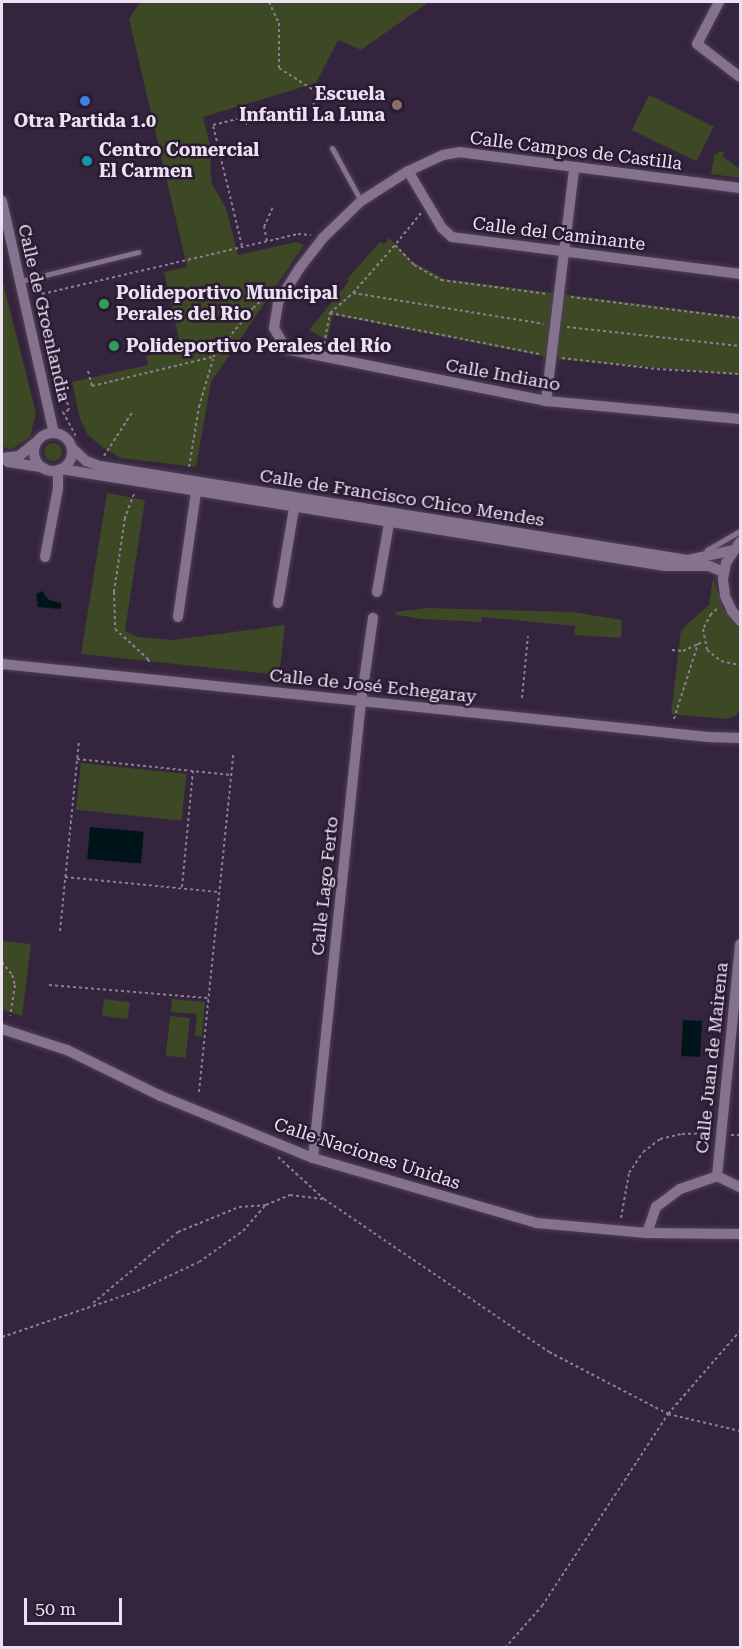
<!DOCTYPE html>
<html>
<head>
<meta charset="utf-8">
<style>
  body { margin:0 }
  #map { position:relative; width:742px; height:1649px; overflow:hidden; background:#34243d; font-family:"Roboto Serif",serif }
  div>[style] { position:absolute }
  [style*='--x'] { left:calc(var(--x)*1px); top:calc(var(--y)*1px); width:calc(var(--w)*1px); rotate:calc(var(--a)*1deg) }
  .green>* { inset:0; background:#3d4824; transform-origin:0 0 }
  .round { border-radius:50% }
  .water>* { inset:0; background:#00151a; transform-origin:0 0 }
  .path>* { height:2px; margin-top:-1px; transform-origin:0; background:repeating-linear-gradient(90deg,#8b7e93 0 3px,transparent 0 6px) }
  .roads { filter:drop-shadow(0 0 2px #4e4054) drop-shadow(0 0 2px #4e4054) }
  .lane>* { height:5px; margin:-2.5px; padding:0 2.5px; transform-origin:2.5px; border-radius:2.5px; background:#84728e }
  .street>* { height:10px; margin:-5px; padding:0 5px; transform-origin:5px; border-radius:5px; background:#84728e }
  .street>.ring { margin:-5px; padding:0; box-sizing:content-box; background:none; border:10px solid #84728e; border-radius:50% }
  .dots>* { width:16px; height:16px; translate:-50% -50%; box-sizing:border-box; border:3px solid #2a1a32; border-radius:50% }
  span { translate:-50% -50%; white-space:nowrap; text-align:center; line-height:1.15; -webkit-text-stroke:5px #2a1a32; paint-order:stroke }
  .poi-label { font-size:18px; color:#ebe1f1; font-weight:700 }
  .right { translate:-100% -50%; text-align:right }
  .left { translate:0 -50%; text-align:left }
  .street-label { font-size:18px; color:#ebe1f1 }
  .frame { position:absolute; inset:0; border:3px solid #ebe1f1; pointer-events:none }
  .scale { position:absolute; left:24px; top:1598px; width:98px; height:27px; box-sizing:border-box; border:3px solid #ebe1f1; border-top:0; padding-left:8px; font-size:18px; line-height:21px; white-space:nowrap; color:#ebe1f1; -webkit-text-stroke:4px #2a1a32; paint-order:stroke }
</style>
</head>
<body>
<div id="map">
  <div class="green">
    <div style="clip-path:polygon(140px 2px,429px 2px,361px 50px,338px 40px,316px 83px,203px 117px,212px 152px,210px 167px,212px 184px,226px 208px,238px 255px,296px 242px,304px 245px,211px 382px,196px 467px,120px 458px,101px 446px,88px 435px,80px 419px,72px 382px,148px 365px,146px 356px,181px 348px,164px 272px,187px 267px,129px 19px)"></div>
    <div style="left:649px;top:95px;width:72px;height:39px;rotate:26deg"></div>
    <div style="clip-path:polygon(719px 152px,725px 152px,722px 156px,740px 169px,740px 178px,711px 174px,714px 156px)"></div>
    <div style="clip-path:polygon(389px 238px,413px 262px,445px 279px,740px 317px,740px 375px,563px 360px,333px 315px,327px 340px,309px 330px,349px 281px,347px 279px,380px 242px,384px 244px)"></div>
    <div style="clip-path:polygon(2px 279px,36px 413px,30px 437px,12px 449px,2px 447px)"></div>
    <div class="round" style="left:44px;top:443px;width:18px;height:18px"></div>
    <div style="clip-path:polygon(107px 493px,145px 500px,125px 631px,138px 637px,173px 640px,285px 625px,279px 675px,81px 654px)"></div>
    <div style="clip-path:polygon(713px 578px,723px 608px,740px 629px,740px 710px,736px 716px,726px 719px,671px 714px,681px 630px,709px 605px)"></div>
    <div style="clip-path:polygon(427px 608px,572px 612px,622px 620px,621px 638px,574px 635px,575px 626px,482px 617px,481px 622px,422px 619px,397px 615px,394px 612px)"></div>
    <div style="left:81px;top:763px;width:106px;height:47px;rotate:6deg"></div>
    <div style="clip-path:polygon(2px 941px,31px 944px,22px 1016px,2px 1010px)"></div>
    <div style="left:104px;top:999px;width:26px;height:17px;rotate:7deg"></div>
    <div style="clip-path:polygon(172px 999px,205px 1002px,202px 1037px,195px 1036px,197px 1014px,171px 1012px)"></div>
    <div style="left:170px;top:1016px;width:20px;height:40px;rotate:6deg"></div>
  </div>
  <div class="water">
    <div style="clip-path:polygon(42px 591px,49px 600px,61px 603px,61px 609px,38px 607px,36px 594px)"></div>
    <div style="left:90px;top:827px;width:54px;height:32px;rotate:5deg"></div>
    <div style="left:683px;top:1020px;width:19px;height:36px;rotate:3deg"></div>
  </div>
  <div class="path">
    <div style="--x:269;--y:2;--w:23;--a:65"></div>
    <div style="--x:279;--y:23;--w:45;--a:90"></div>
    <div style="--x:279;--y:68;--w:43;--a:32.6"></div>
    <div style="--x:315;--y:91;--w:19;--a:96"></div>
    <div style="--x:421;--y:213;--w:41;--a:129.1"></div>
    <div style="--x:395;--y:245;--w:28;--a:46"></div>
    <div style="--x:414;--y:265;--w:31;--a:29"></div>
    <div style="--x:441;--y:280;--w:107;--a:7.5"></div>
    <div style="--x:267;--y:241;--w:14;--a:-102"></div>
    <div style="--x:264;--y:227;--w:22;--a:-66"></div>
    <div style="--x:242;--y:246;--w:124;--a:-103.5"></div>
    <div style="--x:213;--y:125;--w:29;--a:-14"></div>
    <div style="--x:241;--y:118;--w:10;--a:45"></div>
    <div style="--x:40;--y:285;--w:128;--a:76.9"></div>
    <div style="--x:69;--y:410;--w:7;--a:164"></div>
    <div style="--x:353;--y:293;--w:64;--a:-48.8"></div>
    <div style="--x:42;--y:294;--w:263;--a:-13.2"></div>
    <div style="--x:298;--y:234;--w:13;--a:4"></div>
    <div style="--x:571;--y:297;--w:170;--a:7.1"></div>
    <div style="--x:330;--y:313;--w:213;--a:11.1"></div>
    <div style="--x:567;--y:327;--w:174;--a:6.3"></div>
    <div style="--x:324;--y:344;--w:32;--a:-79"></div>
    <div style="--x:330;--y:313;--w:30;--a:-41"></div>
    <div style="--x:353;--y:293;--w:193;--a:9.2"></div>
    <div style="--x:562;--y:358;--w:96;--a:6.6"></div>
    <div style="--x:657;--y:369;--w:83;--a:3.4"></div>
    <div style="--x:88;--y:371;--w:16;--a:75"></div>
    <div style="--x:92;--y:386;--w:124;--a:-13.5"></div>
    <div style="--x:213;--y:357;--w:63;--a:-50.8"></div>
    <div style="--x:253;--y:308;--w:21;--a:-41"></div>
    <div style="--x:63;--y:412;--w:27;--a:62"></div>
    <div style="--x:104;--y:456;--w:54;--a:-57.2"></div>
    <div style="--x:189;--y:467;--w:61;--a:-80.5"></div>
    <div style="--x:199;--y:407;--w:50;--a:-73.7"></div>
    <div style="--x:134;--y:494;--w:26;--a:111"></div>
    <div style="--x:125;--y:518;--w:75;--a:98.5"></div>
    <div style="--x:114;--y:592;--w:37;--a:88"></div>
    <div style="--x:115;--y:629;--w:45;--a:42.3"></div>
    <div style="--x:148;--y:659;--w:6;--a:72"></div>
    <div style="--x:717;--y:609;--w:8;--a:140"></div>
    <div style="--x:711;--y:614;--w:17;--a:118"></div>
    <div style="--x:703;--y:629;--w:21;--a:79"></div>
    <div style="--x:707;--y:650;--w:18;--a:38"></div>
    <div style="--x:721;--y:661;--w:19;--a:12"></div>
    <div style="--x:672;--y:650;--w:11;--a:5"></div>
    <div style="--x:683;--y:651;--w:17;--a:-25"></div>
    <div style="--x:522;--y:698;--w:62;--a:-84.5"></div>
    <div style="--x:674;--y:719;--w:79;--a:-72.3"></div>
    <div style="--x:698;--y:644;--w:5;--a:-22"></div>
    <div style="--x:77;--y:759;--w:155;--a:5.9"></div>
    <div style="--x:65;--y:877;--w:155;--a:5.6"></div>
    <div style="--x:182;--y:887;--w:118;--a:-84.6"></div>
    <div style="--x:60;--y:931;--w:192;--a:-84.3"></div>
    <div style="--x:2;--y:962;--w:16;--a:52"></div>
    <div style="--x:12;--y:975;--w:10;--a:73"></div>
    <div style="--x:15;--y:985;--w:31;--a:99"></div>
    <div style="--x:49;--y:985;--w:159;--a:4.7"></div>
    <div style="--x:199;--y:1092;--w:339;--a:-84.2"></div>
    <div style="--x:731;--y:1135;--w:9;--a:0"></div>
    <div style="--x:278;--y:1157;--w:62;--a:42.4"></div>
    <div style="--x:324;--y:1199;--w:272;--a:34.2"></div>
    <div style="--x:549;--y:1352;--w:134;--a:27.5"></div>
    <div style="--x:668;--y:1414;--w:74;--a:13.3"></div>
    <div style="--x:621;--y:1218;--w:46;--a:-79.9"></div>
    <div style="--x:629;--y:1173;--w:25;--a:-56"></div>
    <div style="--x:643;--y:1152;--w:21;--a:-37"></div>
    <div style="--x:660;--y:1139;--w:23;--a:-13"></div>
    <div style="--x:682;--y:1134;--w:29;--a:-2"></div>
    <div style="--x:93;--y:1303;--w:111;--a:-39.9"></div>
    <div style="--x:178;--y:1232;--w:66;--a:-22.3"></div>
    <div style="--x:239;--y:1207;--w:27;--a:-4"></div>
    <div style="--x:2;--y:1337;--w:143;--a:-18.8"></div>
    <div style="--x:137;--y:1291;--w:68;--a:-25.1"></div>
    <div style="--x:199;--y:1262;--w:54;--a:-35.2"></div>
    <div style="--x:243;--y:1231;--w:35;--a:-49"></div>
    <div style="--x:266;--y:1205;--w:26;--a:-23"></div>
    <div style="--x:290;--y:1195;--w:33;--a:7"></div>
    <div style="--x:505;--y:1648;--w:56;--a:-48.6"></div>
    <div style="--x:542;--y:1606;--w:230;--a:-56.7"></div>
    <div style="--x:668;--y:1414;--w:110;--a:-49.1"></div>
  </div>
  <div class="roads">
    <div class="lane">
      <div style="--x:332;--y:148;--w:60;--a:61.3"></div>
      <div style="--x:21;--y:281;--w:121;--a:-13.9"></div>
      <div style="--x:704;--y:557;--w:8;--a:-67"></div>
      <div style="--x:707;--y:550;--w:38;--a:-30"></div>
    </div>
    <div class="street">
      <div style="--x:719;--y:2;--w:47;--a:117.6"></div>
      <div style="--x:697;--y:44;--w:54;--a:37.5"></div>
      <div style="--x:408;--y:171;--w:66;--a:59.2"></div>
      <div style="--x:442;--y:228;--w:13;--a:42"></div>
      <div style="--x:452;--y:237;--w:290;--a:7.3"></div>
      <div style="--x:740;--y:188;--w:282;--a:-172.7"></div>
      <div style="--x:460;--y:152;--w:17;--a:170"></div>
      <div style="--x:443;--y:155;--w:38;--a:155"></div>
      <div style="--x:408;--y:171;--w:56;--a:147.4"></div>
      <div style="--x:361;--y:201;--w:53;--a:135.8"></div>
      <div style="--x:323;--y:238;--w:39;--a:128"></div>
      <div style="--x:299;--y:269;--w:40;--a:122"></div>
      <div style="--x:278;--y:303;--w:25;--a:99"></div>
      <div style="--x:274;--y:328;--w:24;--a:60"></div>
      <div style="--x:286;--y:349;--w:265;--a:11.3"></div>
      <div style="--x:546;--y:401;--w:195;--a:5.3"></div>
      <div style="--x:2;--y:201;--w:238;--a:77.4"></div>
      <div style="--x:546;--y:401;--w:235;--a:-83.1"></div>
      <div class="ring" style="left:34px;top:433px;width:28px;height:28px"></div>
      <div style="--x:72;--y:448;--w:19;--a:43"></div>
      <div style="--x:86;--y:461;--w:15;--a:20"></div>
      <div style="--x:100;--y:466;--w:595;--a:9.08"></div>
      <div style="--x:688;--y:560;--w:46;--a:-12.5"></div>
      <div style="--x:2;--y:458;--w:17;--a:-7"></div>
      <div style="--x:19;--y:456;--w:22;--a:-39"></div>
      <div style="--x:8;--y:462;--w:36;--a:9"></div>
      <div style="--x:61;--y:469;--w:612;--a:9.12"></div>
      <div style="--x:665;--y:566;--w:44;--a:0"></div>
      <div style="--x:709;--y:566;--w:16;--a:22"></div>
      <div style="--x:740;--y:542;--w:25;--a:124"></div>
      <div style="--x:726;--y:563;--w:16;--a:101"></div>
      <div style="--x:723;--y:579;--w:17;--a:83"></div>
      <div style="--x:725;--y:596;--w:17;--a:65"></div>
      <div style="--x:732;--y:611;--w:13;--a:51"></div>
      <div style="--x:45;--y:557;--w:70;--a:-79.3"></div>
      <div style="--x:58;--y:488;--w:18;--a:-90"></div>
      <div style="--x:377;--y:592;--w:70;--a:-80.1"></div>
      <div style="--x:278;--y:603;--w:96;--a:-80.4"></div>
      <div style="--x:178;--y:617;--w:126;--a:-81.8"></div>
      <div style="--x:2;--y:664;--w:710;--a:5.9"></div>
      <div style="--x:708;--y:737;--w:32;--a:2"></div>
      <div style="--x:2;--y:1029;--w:68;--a:17.9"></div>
      <div style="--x:67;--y:1050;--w:105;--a:26.1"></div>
      <div style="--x:161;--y:1096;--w:164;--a:22.2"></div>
      <div style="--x:313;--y:1158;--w:233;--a:16.2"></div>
      <div style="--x:537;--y:1223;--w:110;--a:5.2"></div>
      <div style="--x:647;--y:1233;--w:93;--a:0.6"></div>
      <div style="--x:313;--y:1158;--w:459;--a:-84"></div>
      <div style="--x:361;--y:702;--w:85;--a:-81.9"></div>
      <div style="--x:717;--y:1176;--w:233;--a:-84.3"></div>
      <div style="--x:647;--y:1233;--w:28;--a:-71"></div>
      <div style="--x:656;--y:1207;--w:30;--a:-37"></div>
      <div style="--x:680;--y:1189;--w:39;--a:-19"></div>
      <div style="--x:717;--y:1176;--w:25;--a:26"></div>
    </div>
  </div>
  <div class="dots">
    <div style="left:85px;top:101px;background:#3f7fe0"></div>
    <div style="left:397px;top:105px;background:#8d6e63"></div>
    <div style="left:87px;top:161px;background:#0f9aa8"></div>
    <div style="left:104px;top:304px;background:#2e9e5b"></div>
    <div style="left:114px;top:346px;background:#2e9e5b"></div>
  </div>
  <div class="poi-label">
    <span class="right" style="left:385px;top:105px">Escuela<br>Infantil La Luna</span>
    <span style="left:85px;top:121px">Otra Partida 1.0</span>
    <span class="left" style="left:99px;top:161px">Centro Comercial<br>El Carmen</span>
    <span class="left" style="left:116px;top:304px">Polideportivo Municipal<br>Perales del Rio</span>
    <span class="left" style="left:126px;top:346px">Polideportivo Perales del Río</span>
  </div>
  <div class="street-label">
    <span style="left:576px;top:151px;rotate:7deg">Calle Campos de Castilla</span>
    <span style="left:559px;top:234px;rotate:7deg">Calle del Caminante</span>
    <span style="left:44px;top:313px;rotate:77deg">Calle de Groenlandia</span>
    <span style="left:503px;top:375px;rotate:10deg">Calle Indiano</span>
    <span style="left:402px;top:498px;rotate:9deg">Calle de Francisco Chico Mendes</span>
    <span style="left:373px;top:686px;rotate:6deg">Calle de José Echegaray</span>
    <span style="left:325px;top:886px;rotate:-84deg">Calle Lago Ferto</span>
    <span style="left:712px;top:1058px;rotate:-84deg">Calle Juan de Mairena</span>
    <span style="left:367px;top:1154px;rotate:18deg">Calle Naciones Unidas</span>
  </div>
  <div class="frame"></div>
  <div class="scale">50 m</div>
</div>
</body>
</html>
